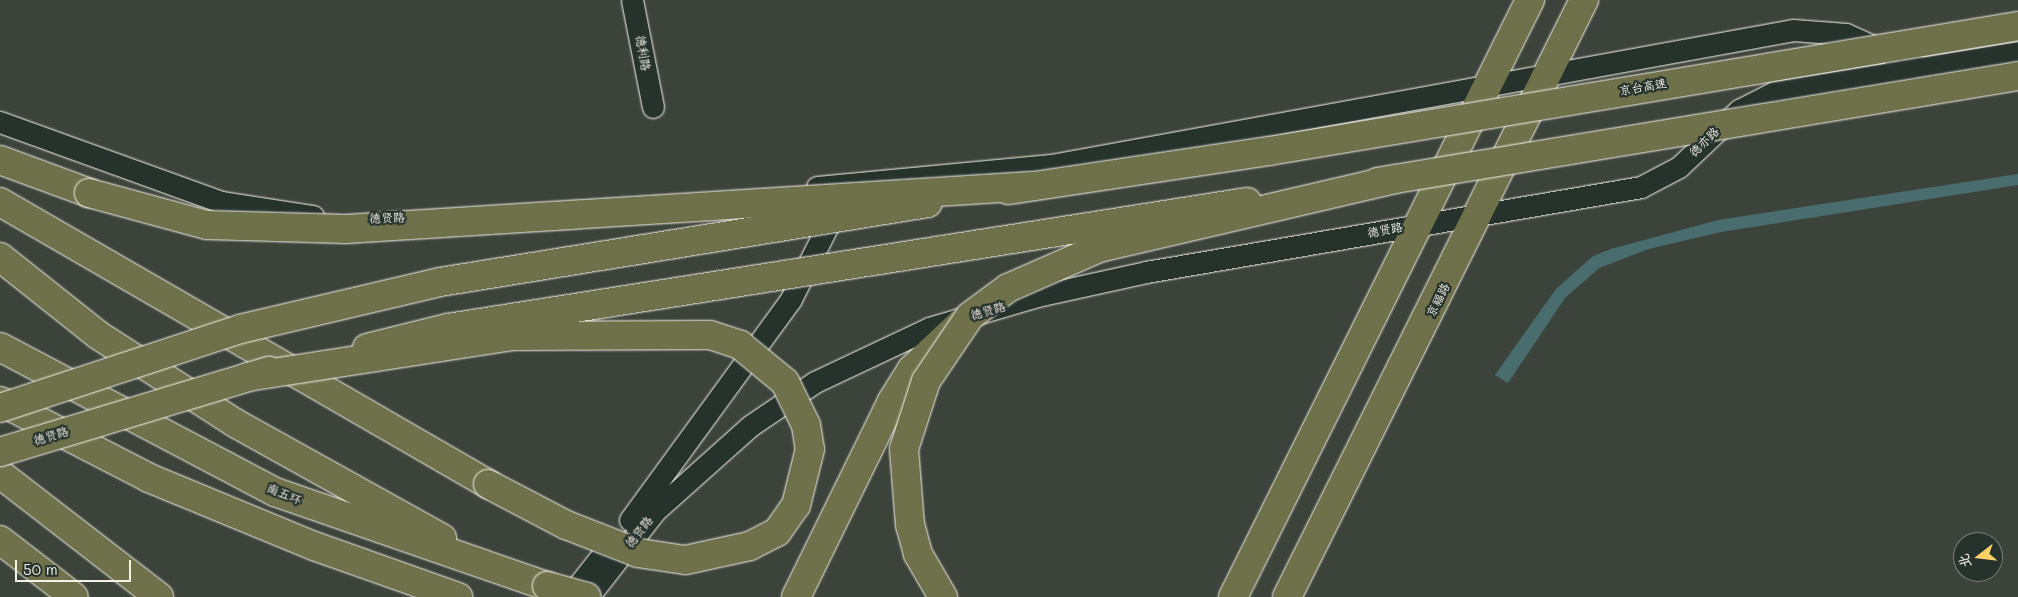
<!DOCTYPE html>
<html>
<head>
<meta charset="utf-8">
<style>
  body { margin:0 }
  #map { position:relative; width:2018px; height:597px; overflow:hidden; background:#3c433a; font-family:Mali,"LXGW WenKai TC",sans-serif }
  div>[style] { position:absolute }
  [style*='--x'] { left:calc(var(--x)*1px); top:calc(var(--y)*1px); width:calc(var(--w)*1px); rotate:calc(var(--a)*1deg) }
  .water>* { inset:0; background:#496d6e }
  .roads { filter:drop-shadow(0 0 1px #f4f1e8) drop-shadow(0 0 1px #f4f1e8) }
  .tertiary>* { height:21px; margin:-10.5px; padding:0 10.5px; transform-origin:10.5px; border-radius:10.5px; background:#26332d }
  .trunk>* { height:28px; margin:-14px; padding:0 14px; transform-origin:14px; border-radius:14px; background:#6f714a }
  .motorway>* { height:28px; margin:-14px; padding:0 14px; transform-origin:14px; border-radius:14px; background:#6f714a }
  .bridges { filter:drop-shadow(0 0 1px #f4f1e8) drop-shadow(0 0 1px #f4f1e8) }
  .trunk-bridge>* { height:28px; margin:-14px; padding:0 14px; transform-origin:14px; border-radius:14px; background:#6f714a }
  .motorway-bridge>* { height:28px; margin:-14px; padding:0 14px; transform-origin:14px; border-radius:14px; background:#6f714a }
  span { translate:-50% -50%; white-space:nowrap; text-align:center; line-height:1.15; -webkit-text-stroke:4.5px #26332d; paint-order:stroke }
  .street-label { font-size:12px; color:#f4f1e8 }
  .north { position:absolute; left:1953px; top:532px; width:50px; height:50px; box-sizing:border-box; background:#26332d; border:1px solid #787f78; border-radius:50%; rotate:254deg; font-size:14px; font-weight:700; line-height:20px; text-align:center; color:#f4f1e8 }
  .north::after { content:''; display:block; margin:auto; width:18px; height:22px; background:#ffd166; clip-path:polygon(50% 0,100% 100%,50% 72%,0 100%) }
  .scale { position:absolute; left:15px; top:560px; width:116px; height:22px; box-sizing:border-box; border:2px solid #f4f1e8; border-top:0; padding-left:6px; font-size:15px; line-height:18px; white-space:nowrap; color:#f4f1e8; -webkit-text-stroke:4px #26332d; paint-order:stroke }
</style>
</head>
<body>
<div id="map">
  <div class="water">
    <div style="clip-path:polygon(2018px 174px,2018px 185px,1721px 232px,1649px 249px,1599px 268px,1565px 298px,1508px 383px,1495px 375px,1556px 289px,1593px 256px,1611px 249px,1718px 220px)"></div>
  </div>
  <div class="roads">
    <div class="tertiary">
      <div style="--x:632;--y:0;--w:109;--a:78.9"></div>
      <div style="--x:0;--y:122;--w:235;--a:19.9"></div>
      <div style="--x:221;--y:202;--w:93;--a:8.7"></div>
      <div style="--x:817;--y:187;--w:235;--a:-5.4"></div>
      <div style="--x:1051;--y:165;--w:754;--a:-10.31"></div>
      <div style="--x:1793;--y:30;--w:53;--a:4.3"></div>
      <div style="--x:1846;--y:34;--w:88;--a:24.2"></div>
      <div style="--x:630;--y:520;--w:273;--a:-53.9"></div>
      <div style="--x:791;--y:299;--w:101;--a:-63.4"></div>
      <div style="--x:569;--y:597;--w:55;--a:-51.7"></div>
      <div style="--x:588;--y:597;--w:109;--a:-52.1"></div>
      <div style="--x:655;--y:511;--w:127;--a:-41.8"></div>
      <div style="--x:750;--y:426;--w:78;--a:-34.1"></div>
      <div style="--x:815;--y:382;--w:126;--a:-25.3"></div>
      <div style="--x:929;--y:328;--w:113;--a:-16.5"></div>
      <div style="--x:1037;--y:296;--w:112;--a:-12.4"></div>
      <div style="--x:1146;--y:272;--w:502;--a:-9.74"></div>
      <div style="--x:1641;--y:187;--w:43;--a:-27.8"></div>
      <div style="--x:1679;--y:167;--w:83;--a:-43.5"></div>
      <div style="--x:1739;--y:110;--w:39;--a:-27"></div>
      <div style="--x:1774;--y:92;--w:247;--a:-9.3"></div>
    </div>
    <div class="trunk">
      <div style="--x:1233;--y:597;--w:667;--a:-63.55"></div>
      <div style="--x:1287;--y:597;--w:667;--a:-63.55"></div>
    </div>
    <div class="motorway">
      <div style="--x:0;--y:160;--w:95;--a:20.3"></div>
      <div style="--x:0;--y:202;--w:564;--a:30.02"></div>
      <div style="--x:0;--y:257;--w:125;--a:38.5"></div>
      <div style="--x:98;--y:335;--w:163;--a:32.7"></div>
      <div style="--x:235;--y:423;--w:237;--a:29.1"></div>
      <div style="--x:0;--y:347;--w:311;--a:27.8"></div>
      <div style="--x:275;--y:492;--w:288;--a:19.1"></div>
      <div style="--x:0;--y:401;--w:168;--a:27.3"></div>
      <div style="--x:149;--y:478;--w:178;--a:22.4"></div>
      <div style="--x:314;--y:546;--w:153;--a:19.5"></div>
      <div style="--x:0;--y:474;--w:201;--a:37.7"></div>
      <div style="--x:0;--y:540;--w:93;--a:37.6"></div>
      <div style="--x:796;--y:597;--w:218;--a:-63.9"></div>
      <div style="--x:892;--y:401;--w:38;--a:-58"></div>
      <div style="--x:912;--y:369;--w:67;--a:-43.2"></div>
    </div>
  </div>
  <div class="bridges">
    <div class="trunk-bridge">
      <div style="--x:1008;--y:190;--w:264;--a:-8.5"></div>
      <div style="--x:367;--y:348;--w:83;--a:-13.9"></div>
      <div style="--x:448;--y:328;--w:809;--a:-8.96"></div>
      <div style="--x:0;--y:408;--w:253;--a:-18.2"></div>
      <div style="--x:240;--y:329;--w:205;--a:-13.2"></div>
      <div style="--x:440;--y:282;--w:494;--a:-9.2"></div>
      <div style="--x:0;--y:452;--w:281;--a:-16.8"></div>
    </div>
    <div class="motorway-bridge">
      <div style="--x:1269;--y:151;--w:759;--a:-9.47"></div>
      <div style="--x:1377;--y:182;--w:650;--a:-9.39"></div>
      <div style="--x:89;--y:193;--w:122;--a:15.2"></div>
      <div style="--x:207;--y:225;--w:139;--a:1.6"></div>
      <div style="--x:346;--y:229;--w:687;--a:-3.59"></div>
      <div style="--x:247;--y:377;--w:269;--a:-8.8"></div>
      <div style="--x:513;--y:336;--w:197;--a:-0.3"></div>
      <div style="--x:710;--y:335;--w:32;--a:18"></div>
      <div style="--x:740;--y:345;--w:58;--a:39.4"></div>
      <div style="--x:785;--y:382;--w:48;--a:64"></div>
      <div style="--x:806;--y:425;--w:24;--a:81"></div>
      <div style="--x:810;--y:449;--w:58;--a:104"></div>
      <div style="--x:796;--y:505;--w:33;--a:125"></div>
      <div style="--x:777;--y:532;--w:30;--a:153"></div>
      <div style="--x:750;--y:546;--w:66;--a:167.8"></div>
      <div style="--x:685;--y:560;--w:48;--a:-171.5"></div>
      <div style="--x:638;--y:553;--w:77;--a:-158.7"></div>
      <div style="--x:566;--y:525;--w:88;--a:-152.3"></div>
      <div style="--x:547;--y:586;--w:41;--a:15.4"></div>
      <div style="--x:943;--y:597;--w:50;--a:-120.2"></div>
      <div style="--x:918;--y:554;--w:30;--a:-105"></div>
      <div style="--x:910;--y:525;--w:76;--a:-94.5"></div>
      <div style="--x:904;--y:449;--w:71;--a:-72.1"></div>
      <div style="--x:926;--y:381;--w:78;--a:-55.9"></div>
      <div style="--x:970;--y:316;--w:47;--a:-36.4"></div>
      <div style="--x:1008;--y:288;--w:99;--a:-23.7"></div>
      <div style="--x:1099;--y:248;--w:304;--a:-13.1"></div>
    </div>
  </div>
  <div class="street-label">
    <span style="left:643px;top:53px;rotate:80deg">德利路</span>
    <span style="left:1643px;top:87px;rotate:-10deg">京台高速</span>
    <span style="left:1704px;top:142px;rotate:-44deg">德亦路</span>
    <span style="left:387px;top:218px;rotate:-2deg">德贤路</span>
    <span style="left:1385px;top:230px;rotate:-10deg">德贤路</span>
    <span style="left:1438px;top:300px;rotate:-63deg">京福路</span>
    <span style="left:988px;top:311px;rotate:-16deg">德贤路</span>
    <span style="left:51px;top:436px;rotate:-17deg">德贤路</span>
    <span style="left:284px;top:494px;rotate:22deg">南五环</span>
    <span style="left:639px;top:532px;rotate:-52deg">德贤路</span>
  </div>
  <div class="north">北</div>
  <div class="scale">50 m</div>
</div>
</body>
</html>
